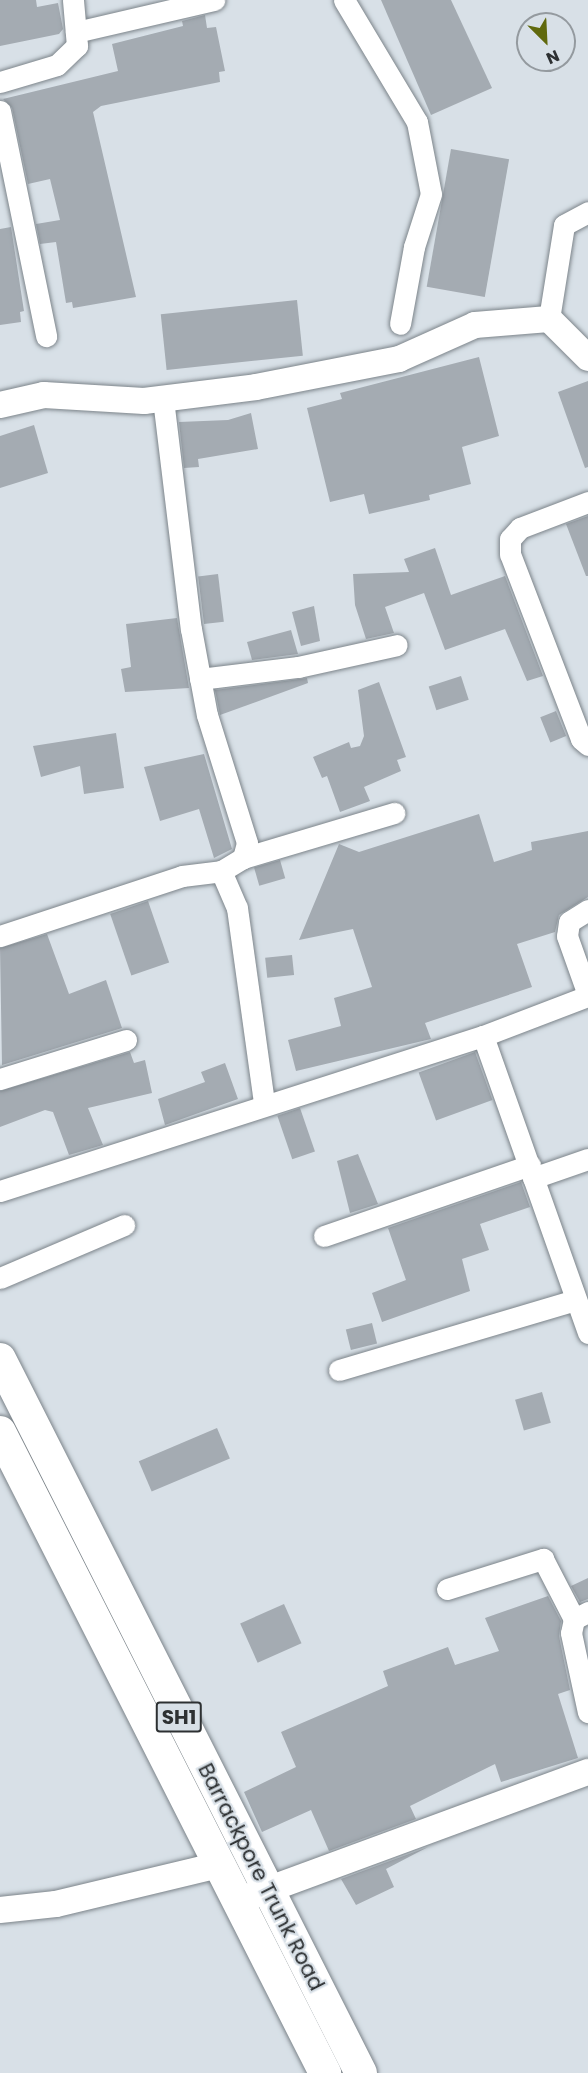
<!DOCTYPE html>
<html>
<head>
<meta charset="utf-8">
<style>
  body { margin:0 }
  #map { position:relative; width:588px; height:2073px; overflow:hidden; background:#d8e0e7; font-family:Poppins,sans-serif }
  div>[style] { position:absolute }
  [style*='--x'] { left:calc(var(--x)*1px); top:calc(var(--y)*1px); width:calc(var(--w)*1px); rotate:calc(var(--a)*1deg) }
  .building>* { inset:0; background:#a4abb2; transform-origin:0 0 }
  .roads { filter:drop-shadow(0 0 2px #7c848a) drop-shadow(0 0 2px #7c848a) }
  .minor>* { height:21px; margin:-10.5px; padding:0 10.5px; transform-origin:10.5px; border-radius:10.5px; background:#fff }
  .tertiary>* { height:26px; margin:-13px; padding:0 13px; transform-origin:13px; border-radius:13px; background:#fff }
  .primary>* { height:32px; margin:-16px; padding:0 16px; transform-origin:16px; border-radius:16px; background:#fff }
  span { translate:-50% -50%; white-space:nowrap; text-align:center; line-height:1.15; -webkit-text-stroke:4.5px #d8e0e7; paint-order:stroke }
  .shield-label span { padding:2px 4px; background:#d8e0e7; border:2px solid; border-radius:4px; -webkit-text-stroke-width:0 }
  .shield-label { font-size:20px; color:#2d3032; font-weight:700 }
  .street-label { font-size:21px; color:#2d3032 }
  .north { position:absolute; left:516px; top:12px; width:60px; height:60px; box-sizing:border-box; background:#d8e0e7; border:2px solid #949a9f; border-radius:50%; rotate:156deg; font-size:16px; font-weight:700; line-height:24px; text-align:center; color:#2d3032 }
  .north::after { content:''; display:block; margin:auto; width:21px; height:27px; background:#60690d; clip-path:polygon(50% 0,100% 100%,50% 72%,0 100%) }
</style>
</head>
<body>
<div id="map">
  <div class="building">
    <div style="clip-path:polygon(0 0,36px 0,37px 7px,58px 3px,63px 29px,59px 34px,0 46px)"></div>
    <div style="clip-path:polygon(381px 0,451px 0,492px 88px,431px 115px)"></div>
    <div style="clip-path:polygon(205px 15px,207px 28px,216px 27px,225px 71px,219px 72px,220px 82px,101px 106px,93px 112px,136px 297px,73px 308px,72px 302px,66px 303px,56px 242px,40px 244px,36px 224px,60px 220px,50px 179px,28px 184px,12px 108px,3px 99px,118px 71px,112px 44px,183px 26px,182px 21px)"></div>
    <div style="left:451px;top:149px;width:59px;height:140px;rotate:10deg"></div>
    <div style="clip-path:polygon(11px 227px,24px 311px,20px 312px,21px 322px,0 325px,0 229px)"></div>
    <div style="left:297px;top:300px;width:56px;height:137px;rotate:84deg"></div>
    <div style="clip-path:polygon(479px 357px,499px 436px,462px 447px,471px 484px,429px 495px,430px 500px,369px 514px,364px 494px,330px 502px,307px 408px,342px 399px,340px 393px)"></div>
    <div style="clip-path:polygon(588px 381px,588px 467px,585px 468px,558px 392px)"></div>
    <div style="clip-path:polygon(251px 413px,258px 449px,198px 459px,199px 467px,184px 468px,179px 422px,228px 420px)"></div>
    <div style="clip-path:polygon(34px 425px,48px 473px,0 488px,0 436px)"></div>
    <div style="clip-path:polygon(588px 516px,588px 576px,586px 576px,566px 524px)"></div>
    <div style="clip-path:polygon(435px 548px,451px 595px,505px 576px,543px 676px,527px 681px,505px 629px,445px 650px,424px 593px,385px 607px,394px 633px,366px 639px,355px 605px,353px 574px,409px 572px,404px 559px)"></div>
    <div style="left:218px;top:574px;width:48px;height:20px;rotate:83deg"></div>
    <div style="clip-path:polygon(314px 606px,320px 641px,301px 646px,292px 612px)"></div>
    <div style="clip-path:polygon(177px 618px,189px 688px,125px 692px,121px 669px,131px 667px,126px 624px)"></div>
    <div style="clip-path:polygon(291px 630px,298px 654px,252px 660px,247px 642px)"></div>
    <div style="left:461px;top:676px;width:25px;height:34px;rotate:72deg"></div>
    <div style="clip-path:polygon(307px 678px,308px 683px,220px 715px,215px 690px)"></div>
    <div style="clip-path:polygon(379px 682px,406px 757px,397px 760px,401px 771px,364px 787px,370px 801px,340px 812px,327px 776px,322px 778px,313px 757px,349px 742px,351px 748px,360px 746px,364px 736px,358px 690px)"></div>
    <div style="left:556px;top:711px;width:27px;height:17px;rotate:68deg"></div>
    <div style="clip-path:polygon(116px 733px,124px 788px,84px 794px,80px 766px,41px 777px,33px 746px)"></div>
    <div style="clip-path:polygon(204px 754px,232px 849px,214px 858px,199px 809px,160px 821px,144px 767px)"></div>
    <div style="clip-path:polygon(479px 814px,494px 862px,532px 850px,531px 842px,588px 831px,588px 897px,559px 915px,555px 932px,517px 944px,532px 987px,425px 1023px,431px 1039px,296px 1071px,288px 1040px,341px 1026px,334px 998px,372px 987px,353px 929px,299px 940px,339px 844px,359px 852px)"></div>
    <div style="left:280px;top:860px;width:19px;height:27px;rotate:74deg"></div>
    <div style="left:148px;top:901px;width:65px;height:40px;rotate:71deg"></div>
    <div style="clip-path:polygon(47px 934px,69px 994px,106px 980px,122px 1028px,2px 1065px,0 948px)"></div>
    <div style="left:292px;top:955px;width:20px;height:27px;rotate:84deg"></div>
    <div style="clip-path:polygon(130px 1052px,134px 1063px,145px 1060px,152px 1093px,88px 1108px,103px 1145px,69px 1155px,53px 1112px,45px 1110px,0 1127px,0 1091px)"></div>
    <div style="left:475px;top:1052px;width:51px;height:60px;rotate:70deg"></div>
    <div style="clip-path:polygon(225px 1063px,238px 1099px,165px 1125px,158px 1099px,205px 1082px,201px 1072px)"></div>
    <div style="left:300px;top:1108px;width:46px;height:24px;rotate:71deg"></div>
    <div style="clip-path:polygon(358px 1154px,378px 1204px,350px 1213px,337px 1161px)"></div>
    <div style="clip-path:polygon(521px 1182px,530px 1207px,480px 1224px,489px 1250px,462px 1259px,470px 1291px,382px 1322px,372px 1293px,406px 1280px,388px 1228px)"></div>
    <div style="left:372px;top:1323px;width:21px;height:27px;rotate:76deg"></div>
    <div style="left:542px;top:1392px;width:32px;height:28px;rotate:74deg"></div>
    <div style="left:217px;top:1428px;width:33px;height:85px;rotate:67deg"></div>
    <div style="clip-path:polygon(588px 1578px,588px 1599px,580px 1602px,571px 1586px)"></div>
    <div style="clip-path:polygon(548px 1596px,561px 1621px,559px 1636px,570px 1690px,558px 1694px,578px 1758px,501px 1782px,495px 1764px,410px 1806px,416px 1819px,329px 1851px,311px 1810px,262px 1832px,244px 1792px,296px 1767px,281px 1732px,388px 1686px,383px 1671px,448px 1647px,455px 1665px,499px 1651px,485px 1618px)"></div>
    <div style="left:284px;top:1604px;width:43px;height:48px;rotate:66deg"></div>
    <div style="clip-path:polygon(428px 1847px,386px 1869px,394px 1887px,356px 1905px,341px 1879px)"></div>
  </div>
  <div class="roads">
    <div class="minor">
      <div style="--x:344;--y:0;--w:142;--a:59.1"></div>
      <div style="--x:417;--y:122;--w:73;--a:79"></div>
      <div style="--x:431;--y:194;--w:56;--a:107.8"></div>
      <div style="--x:414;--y:247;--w:78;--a:100.3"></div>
      <div style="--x:76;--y:32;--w:142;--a:-13.1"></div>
      <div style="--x:0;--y:82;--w:59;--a:-16.6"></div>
      <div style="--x:57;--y:65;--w:28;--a:-44"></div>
      <div style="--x:77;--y:46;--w:46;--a:-95"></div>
      <div style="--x:0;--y:111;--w:230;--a:78.4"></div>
      <div style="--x:549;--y:319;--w:95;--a:-80.9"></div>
      <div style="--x:564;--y:225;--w:27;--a:-28"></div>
      <div style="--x:163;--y:399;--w:232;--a:83.1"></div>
      <div style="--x:191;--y:629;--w:87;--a:79.5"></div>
      <div style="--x:207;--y:715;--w:134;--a:72.6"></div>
      <div style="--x:247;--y:843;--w:16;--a:105"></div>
      <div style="--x:243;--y:858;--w:26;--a:149"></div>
      <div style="--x:588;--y:502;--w:73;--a:159.1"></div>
      <div style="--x:520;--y:528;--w:15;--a:132"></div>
      <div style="--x:510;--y:539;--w:15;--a:90"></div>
      <div style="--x:510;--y:554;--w:198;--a:69"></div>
      <div style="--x:581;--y:739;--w:9;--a:41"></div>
      <div style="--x:200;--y:679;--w:99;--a:-7"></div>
      <div style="--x:298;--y:667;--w:101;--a:-12.5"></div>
      <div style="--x:243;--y:858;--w:158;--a:-16.6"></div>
      <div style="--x:588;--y:910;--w:22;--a:148"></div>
      <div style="--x:569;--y:922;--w:14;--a:98"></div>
      <div style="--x:567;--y:936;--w:63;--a:70.4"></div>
      <div style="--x:0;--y:936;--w:192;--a:-18.2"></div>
      <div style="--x:182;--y:876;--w:39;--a:-7"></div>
      <div style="--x:221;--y:871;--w:40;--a:66.6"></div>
      <div style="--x:237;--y:908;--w:197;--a:82.1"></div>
      <div style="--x:483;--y:1036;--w:112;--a:-20.9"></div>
      <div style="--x:0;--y:1079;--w:132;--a:-17.2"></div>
      <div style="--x:533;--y:1178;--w:58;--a:-19.1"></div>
      <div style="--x:0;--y:1191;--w:507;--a:-17.79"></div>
      <div style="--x:483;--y:1036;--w:315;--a:70.5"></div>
      <div style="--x:324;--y:1236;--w:218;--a:-19"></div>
      <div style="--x:0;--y:1278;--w:135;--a:-23.1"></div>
      <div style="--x:339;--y:1370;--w:247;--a:-16.5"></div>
      <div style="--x:447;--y:1589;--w:101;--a:-17.4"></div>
      <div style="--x:543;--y:1559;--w:68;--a:62.7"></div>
      <div style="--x:588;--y:1612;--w:16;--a:153"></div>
      <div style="--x:574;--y:1619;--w:14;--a:102"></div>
      <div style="--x:571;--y:1633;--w:81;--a:77.9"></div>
    </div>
    <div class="tertiary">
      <div style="--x:0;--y:405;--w:45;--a:-12.8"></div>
      <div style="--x:44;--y:395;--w:100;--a:3.4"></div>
      <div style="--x:144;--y:401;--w:113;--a:-7.1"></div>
      <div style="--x:256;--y:387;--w:146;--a:-11.1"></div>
      <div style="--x:399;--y:359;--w:83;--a:-24.1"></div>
      <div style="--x:475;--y:325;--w:74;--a:-4.6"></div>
      <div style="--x:549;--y:319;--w:55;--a:45"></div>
      <div style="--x:237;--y:1901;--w:374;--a:-20.2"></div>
      <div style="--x:0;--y:1910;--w:56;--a:-6.1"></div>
      <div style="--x:56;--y:1904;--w:168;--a:-13.5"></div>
    </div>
    <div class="primary">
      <div style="--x:0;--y:1359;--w:800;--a:63.18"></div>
      <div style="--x:0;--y:1432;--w:719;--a:63.11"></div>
    </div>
  </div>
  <div class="shield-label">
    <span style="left:179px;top:1717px">SH1</span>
  </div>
  <div class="street-label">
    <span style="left:261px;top:1877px;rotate:63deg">Barrackpore Trunk Road</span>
  </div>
  <div class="north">N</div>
</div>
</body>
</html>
